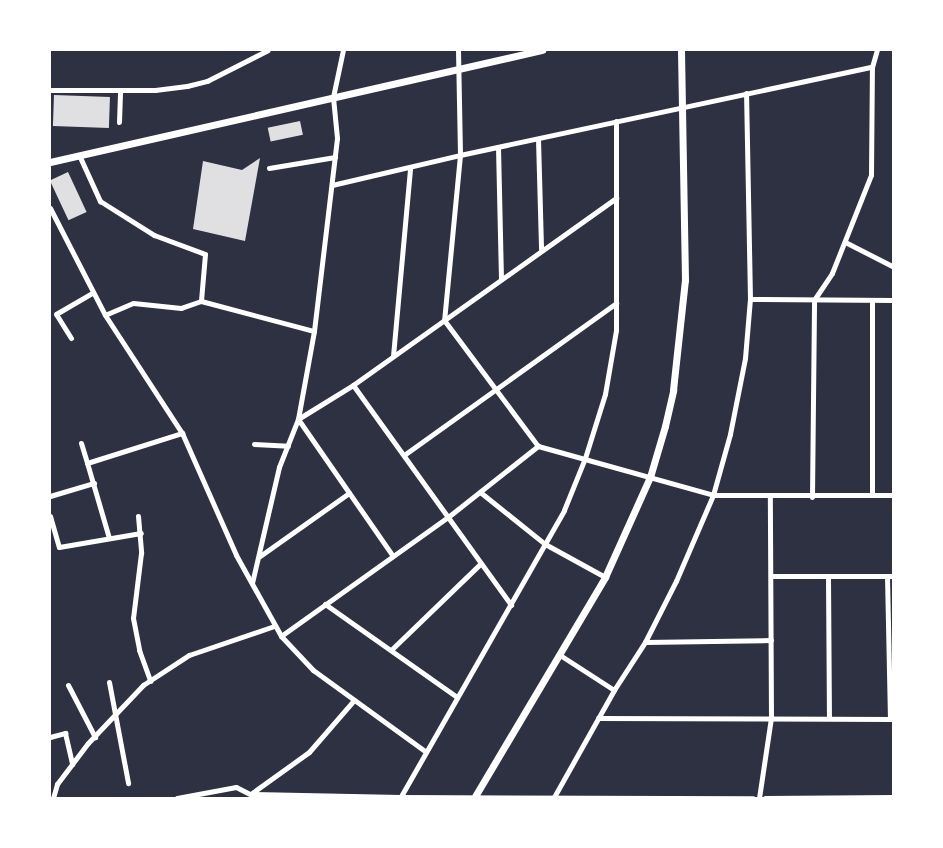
<!DOCTYPE html>
<html>
<head>
<meta charset="utf-8">
<style>
  body { margin:0 }
  #map { position:relative; width:943px; height:848px; overflow:hidden; background:#2d3142; font-family:Manrope,sans-serif }
  div>[style] { position:absolute }
  [style*='--x'] { left:calc(var(--x)*1px); top:calc(var(--y)*1px); width:calc(var(--w)*1px); rotate:calc(var(--a)*1deg) }
  .building>* { inset:0; background:#e0e0e3; transform-origin:0 0 }
  .minor>* { height:5px; margin:-2.5px; padding:0 2.5px; transform-origin:2.5px; border-radius:2.5px; background:#fff }
  .tertiary>* { height:7px; margin:-3.5px; padding:0 3.5px; transform-origin:3.5px; border-radius:3.5px; background:#fff }
  span { translate:-50% -50%; white-space:nowrap; text-align:center; line-height:1.15; -webkit-text-stroke:6px #fff; paint-order:stroke }
  .frame { position:absolute; inset:0; border:51px solid #fff; pointer-events:none }
</style>
</head>
<body>
<div id="map">
  <div class="building">
    <div style="left:54px;top:95px;width:56px;height:31px;rotate:2deg"></div>
    <div style="left:300px;top:121px;width:14px;height:33px;rotate:78deg"></div>
    <div style="clip-path:polygon(260px 158px,245px 241px,193px 229px,203px 161px,242px 170px)"></div>
    <div style="left:68px;top:172px;width:44px;height:20px;rotate:65deg"></div>
  </div>
  <div class="minor">
    <div style="--x:458;--y:50;--w:105;--a:88.9"></div>
    <div style="--x:460;--y:155;--w:166;--a:95.5"></div>
    <div style="--x:444;--y:320;--w:157;--a:53.3"></div>
    <div style="--x:538;--y:446;--w:182;--a:15.6"></div>
    <div style="--x:713;--y:495;--w:181;--a:0"></div>
    <div style="--x:50;--y:90;--w:105;--a:0"></div>
    <div style="--x:155;--y:90;--w:32;--a:-7"></div>
    <div style="--x:187;--y:86;--w:21;--a:-14"></div>
    <div style="--x:207;--y:81;--w:68;--a:-26.9"></div>
    <div style="--x:119;--y:122;--w:32;--a:-88"></div>
    <div style="--x:538;--y:139;--w:110;--a:88.4"></div>
    <div style="--x:498;--y:147;--w:132;--a:88.7"></div>
    <div style="--x:79;--y:155;--w:51;--a:65.5"></div>
    <div style="--x:100;--y:201;--w:64;--a:32.2"></div>
    <div style="--x:154;--y:235;--w:54;--a:20.4"></div>
    <div style="--x:205;--y:254;--w:47;--a:94.9"></div>
    <div style="--x:201;--y:301;--w:21;--a:161"></div>
    <div style="--x:181;--y:308;--w:48;--a:-174.1"></div>
    <div style="--x:133;--y:303;--w:30;--a:157"></div>
    <div style="--x:269;--y:168;--w:67;--a:-9.5"></div>
    <div style="--x:332;--y:185;--w:131;--a:-13.2"></div>
    <div style="--x:460;--y:155;--w:421;--a:-12.1"></div>
    <div style="--x:50;--y:208;--w:120;--a:62.8"></div>
    <div style="--x:105;--y:315;--w:141;--a:56.9"></div>
    <div style="--x:182;--y:433;--w:133;--a:66.1"></div>
    <div style="--x:236;--y:555;--w:93;--a:60.9"></div>
    <div style="--x:281;--y:636;--w:47;--a:46.7"></div>
    <div style="--x:313;--y:670;--w:138;--a:35.9"></div>
    <div style="--x:845;--y:242;--w:55;--a:27"></div>
    <div style="--x:750;--y:299;--w:144;--a:0.4"></div>
    <div style="--x:201;--y:301;--w:117;--a:14.9"></div>
    <div style="--x:71;--y:338;--w:28;--a:-122"></div>
    <div style="--x:56;--y:314;--w:42;--a:-30.3"></div>
    <div style="--x:393;--y:356;--w:189;--a:-84.8"></div>
    <div style="--x:353;--y:385;--w:271;--a:54.3"></div>
    <div style="--x:298;--y:419;--w:65;--a:-31.7"></div>
    <div style="--x:353;--y:385;--w:323;--a:-35.4"></div>
    <div style="--x:298;--y:419;--w:165;--a:55.3"></div>
    <div style="--x:81;--y:443;--w:21;--a:73"></div>
    <div style="--x:254;--y:444;--w:34;--a:3"></div>
    <div style="--x:404;--y:455;--w:261;--a:-35.6"></div>
    <div style="--x:480;--y:492;--w:83;--a:38.7"></div>
    <div style="--x:545;--y:544;--w:68;--a:28.8"></div>
    <div style="--x:872;--y:495;--w:195;--a:-90"></div>
    <div style="--x:50;--y:496;--w:46;--a:-16.5"></div>
    <div style="--x:812;--y:497;--w:197;--a:-89.4"></div>
    <div style="--x:814;--y:300;--w:32;--a:-56"></div>
    <div style="--x:832;--y:273;--w:105;--a:-68.3"></div>
    <div style="--x:871;--y:175;--w:108;--a:-89.5"></div>
    <div style="--x:872;--y:67;--w:18;--a:-74"></div>
    <div style="--x:50;--y:516;--w:32;--a:74"></div>
    <div style="--x:59;--y:547;--w:83;--a:-9.7"></div>
    <div style="--x:138;--y:516;--w:37;--a:85"></div>
    <div style="--x:141;--y:553;--w:65;--a:97"></div>
    <div style="--x:133;--y:618;--w:33;--a:79"></div>
    <div style="--x:139;--y:650;--w:33;--a:70"></div>
    <div style="--x:109;--y:538;--w:78;--a:-106.3"></div>
    <div style="--x:87;--y:463;--w:100;--a:-17.5"></div>
    <div style="--x:260;--y:556;--w:109;--a:-35.3"></div>
    <div style="--x:771;--y:576;--w:123;--a:0"></div>
    <div style="--x:887;--y:576;--w:143;--a:88.8"></div>
    <div style="--x:828;--y:578;--w:140;--a:89.6"></div>
    <div style="--x:252;--y:583;--w:119;--a:-76.9"></div>
    <div style="--x:279;--y:467;--w:52;--a:-68.4"></div>
    <div style="--x:298;--y:419;--w:89;--a:-79.7"></div>
    <div style="--x:314;--y:331;--w:194;--a:-83.2"></div>
    <div style="--x:337;--y:138;--w:41;--a:-95.6"></div>
    <div style="--x:333;--y:97;--w:48;--a:-78"></div>
    <div style="--x:325;--y:604;--w:161;--a:35.2"></div>
    <div style="--x:281;--y:636;--w:205;--a:-35.5"></div>
    <div style="--x:448;--y:517;--w:115;--a:-38.3"></div>
    <div style="--x:645;--y:642;--w:126;--a:-0.9"></div>
    <div style="--x:391;--y:650;--w:124;--a:-44"></div>
    <div style="--x:109;--y:682;--w:103;--a:79.3"></div>
    <div style="--x:68;--y:685;--w:59;--a:62.6"></div>
    <div style="--x:614;--y:690;--w:57;--a:-57.1"></div>
    <div style="--x:645;--y:642;--w:68;--a:-63.1"></div>
    <div style="--x:676;--y:581;--w:94;--a:-66.7"></div>
    <div style="--x:713;--y:495;--w:63;--a:-74.4"></div>
    <div style="--x:730;--y:434;--w:77;--a:-78.8"></div>
    <div style="--x:745;--y:358;--w:59;--a:-85.2"></div>
    <div style="--x:750;--y:299;--w:206;--a:-91.1"></div>
    <div style="--x:598;--y:718;--w:296;--a:0.2"></div>
    <div style="--x:50;--y:737;--w:16;--a:-15"></div>
    <div style="--x:65;--y:733;--w:32;--a:77"></div>
    <div style="--x:252;--y:793;--w:70;--a:-35.7"></div>
    <div style="--x:309;--y:752;--w:69;--a:-49.1"></div>
    <div style="--x:554;--y:797;--w:123;--a:-60.7"></div>
    <div style="--x:614;--y:690;--w:64;--a:-147.1"></div>
    <div style="--x:53;--y:798;--w:15;--a:-74"></div>
    <div style="--x:57;--y:784;--w:51;--a:-52.9"></div>
    <div style="--x:88;--y:743;--w:80;--a:-46.5"></div>
    <div style="--x:143;--y:685;--w:55;--a:-33.1"></div>
    <div style="--x:189;--y:655;--w:90;--a:-18.8"></div>
    <div style="--x:177;--y:798;--w:60;--a:-10.6"></div>
    <div style="--x:236;--y:787;--w:16;--a:27"></div>
    <div style="--x:250;--y:794;--w:150;--a:1.1"></div>
    <div style="--x:400;--y:797;--w:353;--a:0.2"></div>
    <div style="--x:400;--y:798;--w:331;--a:-60.3"></div>
    <div style="--x:564;--y:510;--w:56;--a:-68"></div>
    <div style="--x:585;--y:458;--w:67;--a:-72.6"></div>
    <div style="--x:605;--y:394;--w:65;--a:-80.2"></div>
    <div style="--x:616;--y:330;--w:209;--a:-90"></div>
    <div style="--x:759;--y:798;--w:81;--a:-81.5"></div>
    <div style="--x:771;--y:718;--w:221;--a:-90.3"></div>
    <div style="--x:765;--y:798;--w:129;--a:-0.4"></div>
  </div>
  <div class="tertiary">
    <div style="--x:50;--y:162;--w:505;--a:-12.82"></div>
    <div style="--x:474;--y:798;--w:257;--a:-59.3"></div>
    <div style="--x:605;--y:577;--w:110;--a:-65.8"></div>
    <div style="--x:650;--y:477;--w:53;--a:-73.6"></div>
    <div style="--x:665;--y:426;--w:37;--a:-77"></div>
    <div style="--x:673;--y:390;--w:111;--a:-83.8"></div>
    <div style="--x:685;--y:280;--w:230;--a:-91"></div>
  </div>
  <div class="frame"></div>
</div>
</body>
</html>
